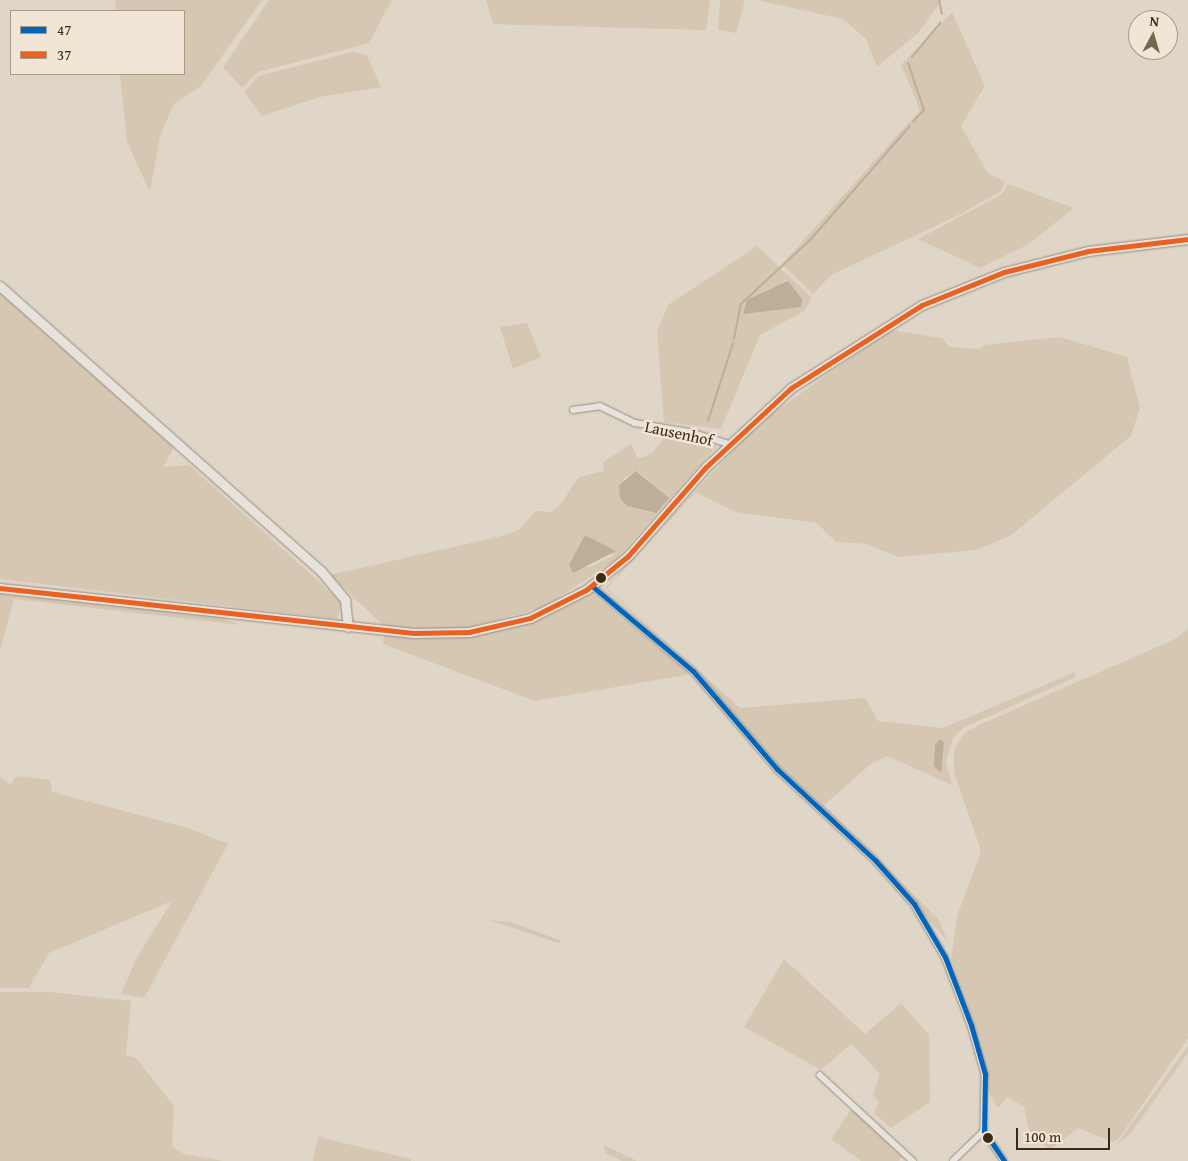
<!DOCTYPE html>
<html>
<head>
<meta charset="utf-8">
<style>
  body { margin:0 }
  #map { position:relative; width:1188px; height:1161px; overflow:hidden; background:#e0d6c8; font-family:"Gentium Book Plus",serif }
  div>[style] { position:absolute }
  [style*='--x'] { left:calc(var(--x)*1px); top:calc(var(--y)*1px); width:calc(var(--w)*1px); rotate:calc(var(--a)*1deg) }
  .green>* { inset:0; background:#d6c7b2 }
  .water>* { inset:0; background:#bead98 }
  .stream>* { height:2px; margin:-1px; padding:0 1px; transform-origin:1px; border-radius:1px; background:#bead98 }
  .roads { filter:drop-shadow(0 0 1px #968e83) drop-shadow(0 0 1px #968e83) }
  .street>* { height:5.5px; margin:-2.75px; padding:0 2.75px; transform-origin:2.75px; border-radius:2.75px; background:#e7e2db }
  .secondary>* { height:9px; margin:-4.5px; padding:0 4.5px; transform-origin:4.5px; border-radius:4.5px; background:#e7e2db }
  .bus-1>* { height:5px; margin:-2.5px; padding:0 2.5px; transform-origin:2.5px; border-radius:2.5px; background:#0065bd }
  .bus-2>* { height:5px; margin:-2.5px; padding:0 2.5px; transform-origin:2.5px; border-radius:2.5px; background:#e96221 }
  .dots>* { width:14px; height:14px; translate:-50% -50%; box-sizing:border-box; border:2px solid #f1e5d5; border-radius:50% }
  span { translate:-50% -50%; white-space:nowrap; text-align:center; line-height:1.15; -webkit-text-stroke:5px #f1e5d5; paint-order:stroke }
  .street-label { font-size:16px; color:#3e2a10 }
  .legend { position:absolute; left:10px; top:10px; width:175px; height:65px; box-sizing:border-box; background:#f1e5d5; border:1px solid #a99a86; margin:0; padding:6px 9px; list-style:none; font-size:15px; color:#3e2a10 }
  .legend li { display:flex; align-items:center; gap:10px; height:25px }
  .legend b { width:25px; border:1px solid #a99a86 }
  .north { position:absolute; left:1128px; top:10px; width:50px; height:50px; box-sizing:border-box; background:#f1e5d5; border:1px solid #a99a86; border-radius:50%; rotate:6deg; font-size:14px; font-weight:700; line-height:20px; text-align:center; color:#3e2a10 }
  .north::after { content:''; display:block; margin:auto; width:18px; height:22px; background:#776650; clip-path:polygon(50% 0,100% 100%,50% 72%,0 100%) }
  .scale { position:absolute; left:1016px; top:1128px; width:94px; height:22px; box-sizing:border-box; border:2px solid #3e2a10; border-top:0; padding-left:6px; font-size:15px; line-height:18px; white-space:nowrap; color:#3e2a10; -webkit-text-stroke:4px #f1e5d5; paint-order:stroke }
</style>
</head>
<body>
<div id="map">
  <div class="green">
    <div style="clip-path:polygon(115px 0,262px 0,201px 86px,174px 104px,160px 136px,150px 192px,127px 142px,120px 74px,184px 74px,184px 11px,116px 11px)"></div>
    <div style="clip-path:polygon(269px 0,392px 0,369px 43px,258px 72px,242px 88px,223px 67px)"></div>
    <div style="clip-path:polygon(486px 0,710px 0,706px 30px,493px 24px)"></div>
    <div style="clip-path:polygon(720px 0,745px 0,736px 33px,718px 30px)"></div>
    <div style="clip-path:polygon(756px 0,942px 0,918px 33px,877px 67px,866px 39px,843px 19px)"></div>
    <div style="clip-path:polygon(952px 12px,985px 86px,961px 126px,987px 172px,1005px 182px,1000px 192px,957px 216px,831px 275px,813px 294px,782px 264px,920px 110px,901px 65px)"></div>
    <div style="clip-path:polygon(353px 52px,367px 55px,381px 87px,320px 97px,262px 116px,244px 92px,258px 76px)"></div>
    <div style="clip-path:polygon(1008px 184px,1074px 208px,1027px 245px,980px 268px,918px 239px,1002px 194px)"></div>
    <div style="clip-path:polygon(757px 246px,812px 298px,804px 311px,760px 335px,721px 429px,664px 422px,657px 332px,668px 305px)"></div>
    <div style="clip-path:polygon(0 292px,174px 448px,163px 467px,189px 465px,342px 602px,337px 619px,0 579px)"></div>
    <div style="clip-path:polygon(527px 323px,541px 357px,513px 369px,500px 327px)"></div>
    <div style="clip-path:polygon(890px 330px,942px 338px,950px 347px,981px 349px,983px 345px,1060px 337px,1127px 357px,1140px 408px,1131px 436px,1010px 536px,976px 550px,898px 557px,867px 544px,836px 542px,817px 523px,735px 512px,696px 492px,607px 588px,740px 708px,865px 698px,878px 721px,943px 728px,1075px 672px,1076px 677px,963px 728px,953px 738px,946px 761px,952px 785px,887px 756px,871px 764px,824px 805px,939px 920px,948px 942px,875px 858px,791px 781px,687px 660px,605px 588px,759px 423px)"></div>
    <div style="clip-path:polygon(evenodd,669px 432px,696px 436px,717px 446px,617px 559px,544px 607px,467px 628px,425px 631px,384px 626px,330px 575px,506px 535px,520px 529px,535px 511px,551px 512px,560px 505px,579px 477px,604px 471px,603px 462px,631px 444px,638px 458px,643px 457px,652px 453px,669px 432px,639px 472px,667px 497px,654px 513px,627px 506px,620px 498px,624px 478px,639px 472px,669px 432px,587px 535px,614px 555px,590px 567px,569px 565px,587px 535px)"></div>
    <div style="clip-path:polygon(589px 592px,691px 674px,535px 701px,383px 644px,384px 634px,446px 638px,494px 631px,535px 620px)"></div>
    <div style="clip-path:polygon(0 594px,217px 616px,241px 625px,14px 599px,0 651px)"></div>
    <div style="clip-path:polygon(1188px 629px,1188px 1038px,1120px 1137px,1113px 1142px,1078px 1128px,1050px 1150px,1029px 1131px,1024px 1107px,1008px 1097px,998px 1108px,986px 1087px,981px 1050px,951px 959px,957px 916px,981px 851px,954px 772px,954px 749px,965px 733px,979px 725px,1173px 640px)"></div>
    <div style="clip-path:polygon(17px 776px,50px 780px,52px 792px,185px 827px,228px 844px,144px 998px,121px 994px,137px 957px,172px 901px,49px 953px,29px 988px,0 988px,0 777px,10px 784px)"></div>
    <div style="clip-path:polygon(489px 920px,511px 922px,562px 941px,558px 943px)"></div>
    <div style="clip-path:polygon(784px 959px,865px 1034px,901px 1003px,929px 1035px,930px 1102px,891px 1128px,874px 1113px,879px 1102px,873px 1095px,880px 1074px,851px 1044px,821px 1070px,744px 1027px)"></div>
    <div style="clip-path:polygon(0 992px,51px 992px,131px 1001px,126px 1055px,136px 1058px,174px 1106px,172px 1146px,184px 1154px,223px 1161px,0 1161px)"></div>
    <div style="clip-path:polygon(1188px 1046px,1188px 1053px,1131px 1133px,1116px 1145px)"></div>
    <div style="clip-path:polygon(852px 1108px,903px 1155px,899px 1161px,861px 1161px,831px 1139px)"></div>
    <div style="clip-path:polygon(318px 1137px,411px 1159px,411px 1161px,313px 1161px)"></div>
    <div style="clip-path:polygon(604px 1145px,637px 1161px,622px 1161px,605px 1153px)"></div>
  </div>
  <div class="water">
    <div style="clip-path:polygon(788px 281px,802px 299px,801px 307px,743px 314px,747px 300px)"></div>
    <div style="clip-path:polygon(636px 471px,669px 498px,656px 513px,627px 506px,620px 498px,619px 485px)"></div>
    <div style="clip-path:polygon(585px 535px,616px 551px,573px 573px,569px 565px)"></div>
    <div style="clip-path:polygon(940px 739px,944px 742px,941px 773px,934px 766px,935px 745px)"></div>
  </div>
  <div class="stream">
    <div style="--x:939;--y:0;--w:14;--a:78"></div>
    <div style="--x:912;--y:57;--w:45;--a:-50.4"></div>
    <div style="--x:908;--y:63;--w:50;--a:71.2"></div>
    <div style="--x:924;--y:110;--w:16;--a:133"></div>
    <div style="--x:734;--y:339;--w:36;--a:-79"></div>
    <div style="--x:741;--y:304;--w:96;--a:-42.9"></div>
    <div style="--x:811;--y:239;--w:150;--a:-48.8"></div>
    <div style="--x:708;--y:421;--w:82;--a:-72.2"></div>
  </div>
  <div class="roads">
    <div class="street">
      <div style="--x:573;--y:410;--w:27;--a:-8"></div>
      <div style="--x:600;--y:406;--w:39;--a:26"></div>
      <div style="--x:635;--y:423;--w:56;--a:9.3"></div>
      <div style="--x:690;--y:432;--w:41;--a:17.1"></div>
      <div style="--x:592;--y:586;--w:132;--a:40.1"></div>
      <div style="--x:693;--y:671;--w:129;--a:49.4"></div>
      <div style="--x:777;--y:769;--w:134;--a:42.9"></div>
      <div style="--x:875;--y:860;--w:59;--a:48.4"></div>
      <div style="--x:914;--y:904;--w:61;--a:59.7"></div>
      <div style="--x:945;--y:957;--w:73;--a:69.1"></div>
      <div style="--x:971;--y:1025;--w:51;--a:74.1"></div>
      <div style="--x:985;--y:1074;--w:57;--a:91"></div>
      <div style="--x:984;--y:1131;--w:36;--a:56"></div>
      <div style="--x:820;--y:1075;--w:127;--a:42.8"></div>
      <div style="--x:953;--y:1161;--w:43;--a:-44.1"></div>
    </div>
    <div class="secondary">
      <div style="--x:0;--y:286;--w:429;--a:41.6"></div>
      <div style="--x:321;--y:571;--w:38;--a:50"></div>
      <div style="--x:345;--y:600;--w:27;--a:84"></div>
      <div style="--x:0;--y:588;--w:416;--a:6.2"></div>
      <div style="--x:414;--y:633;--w:55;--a:-1"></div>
      <div style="--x:469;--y:632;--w:63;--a:-12.9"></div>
      <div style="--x:530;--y:618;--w:63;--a:-26.6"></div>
      <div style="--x:586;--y:590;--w:54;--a:-39"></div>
      <div style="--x:628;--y:556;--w:118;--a:-48.8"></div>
      <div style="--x:706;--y:467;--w:116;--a:-42.9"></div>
      <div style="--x:791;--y:388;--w:155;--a:-32.4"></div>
      <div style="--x:922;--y:305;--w:88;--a:-21.9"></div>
      <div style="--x:1004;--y:272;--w:87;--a:-14"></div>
      <div style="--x:1088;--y:251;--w:101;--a:-6.8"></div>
    </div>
  </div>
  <div class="bus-1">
    <div style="--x:592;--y:586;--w:132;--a:40.1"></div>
    <div style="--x:693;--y:671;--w:129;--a:49.4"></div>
    <div style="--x:777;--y:769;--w:134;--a:42.9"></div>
    <div style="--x:875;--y:860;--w:59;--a:48.4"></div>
    <div style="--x:914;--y:904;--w:61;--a:59.7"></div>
    <div style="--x:945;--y:957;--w:73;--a:69.1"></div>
    <div style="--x:971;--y:1025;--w:51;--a:74.1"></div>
    <div style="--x:985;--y:1074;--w:57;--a:91"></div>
    <div style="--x:984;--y:1131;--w:36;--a:56"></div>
  </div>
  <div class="bus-2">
    <div style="--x:0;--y:588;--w:416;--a:6.2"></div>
    <div style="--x:414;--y:633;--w:55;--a:-1"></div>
    <div style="--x:469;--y:632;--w:63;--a:-12.9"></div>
    <div style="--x:530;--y:618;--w:63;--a:-26.6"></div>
    <div style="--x:586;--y:590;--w:54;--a:-39"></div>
    <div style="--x:628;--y:556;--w:118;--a:-48.8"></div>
    <div style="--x:706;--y:467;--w:116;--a:-42.9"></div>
    <div style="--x:791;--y:388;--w:155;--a:-32.4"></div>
    <div style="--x:922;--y:305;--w:88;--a:-21.9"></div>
    <div style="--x:1004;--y:272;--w:87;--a:-14"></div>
    <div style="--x:1088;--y:251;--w:101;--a:-6.8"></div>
  </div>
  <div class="dots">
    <div style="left:601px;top:578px;background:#3e2a10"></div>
    <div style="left:988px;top:1138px;background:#3e2a10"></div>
  </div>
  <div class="street-label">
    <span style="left:679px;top:433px;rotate:12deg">Lausenhof</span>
  </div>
  <ul class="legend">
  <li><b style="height:6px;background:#0065bd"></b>47</li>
  <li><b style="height:6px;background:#e96221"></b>37</li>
  </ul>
  <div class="north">N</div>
  <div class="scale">100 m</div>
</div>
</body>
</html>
